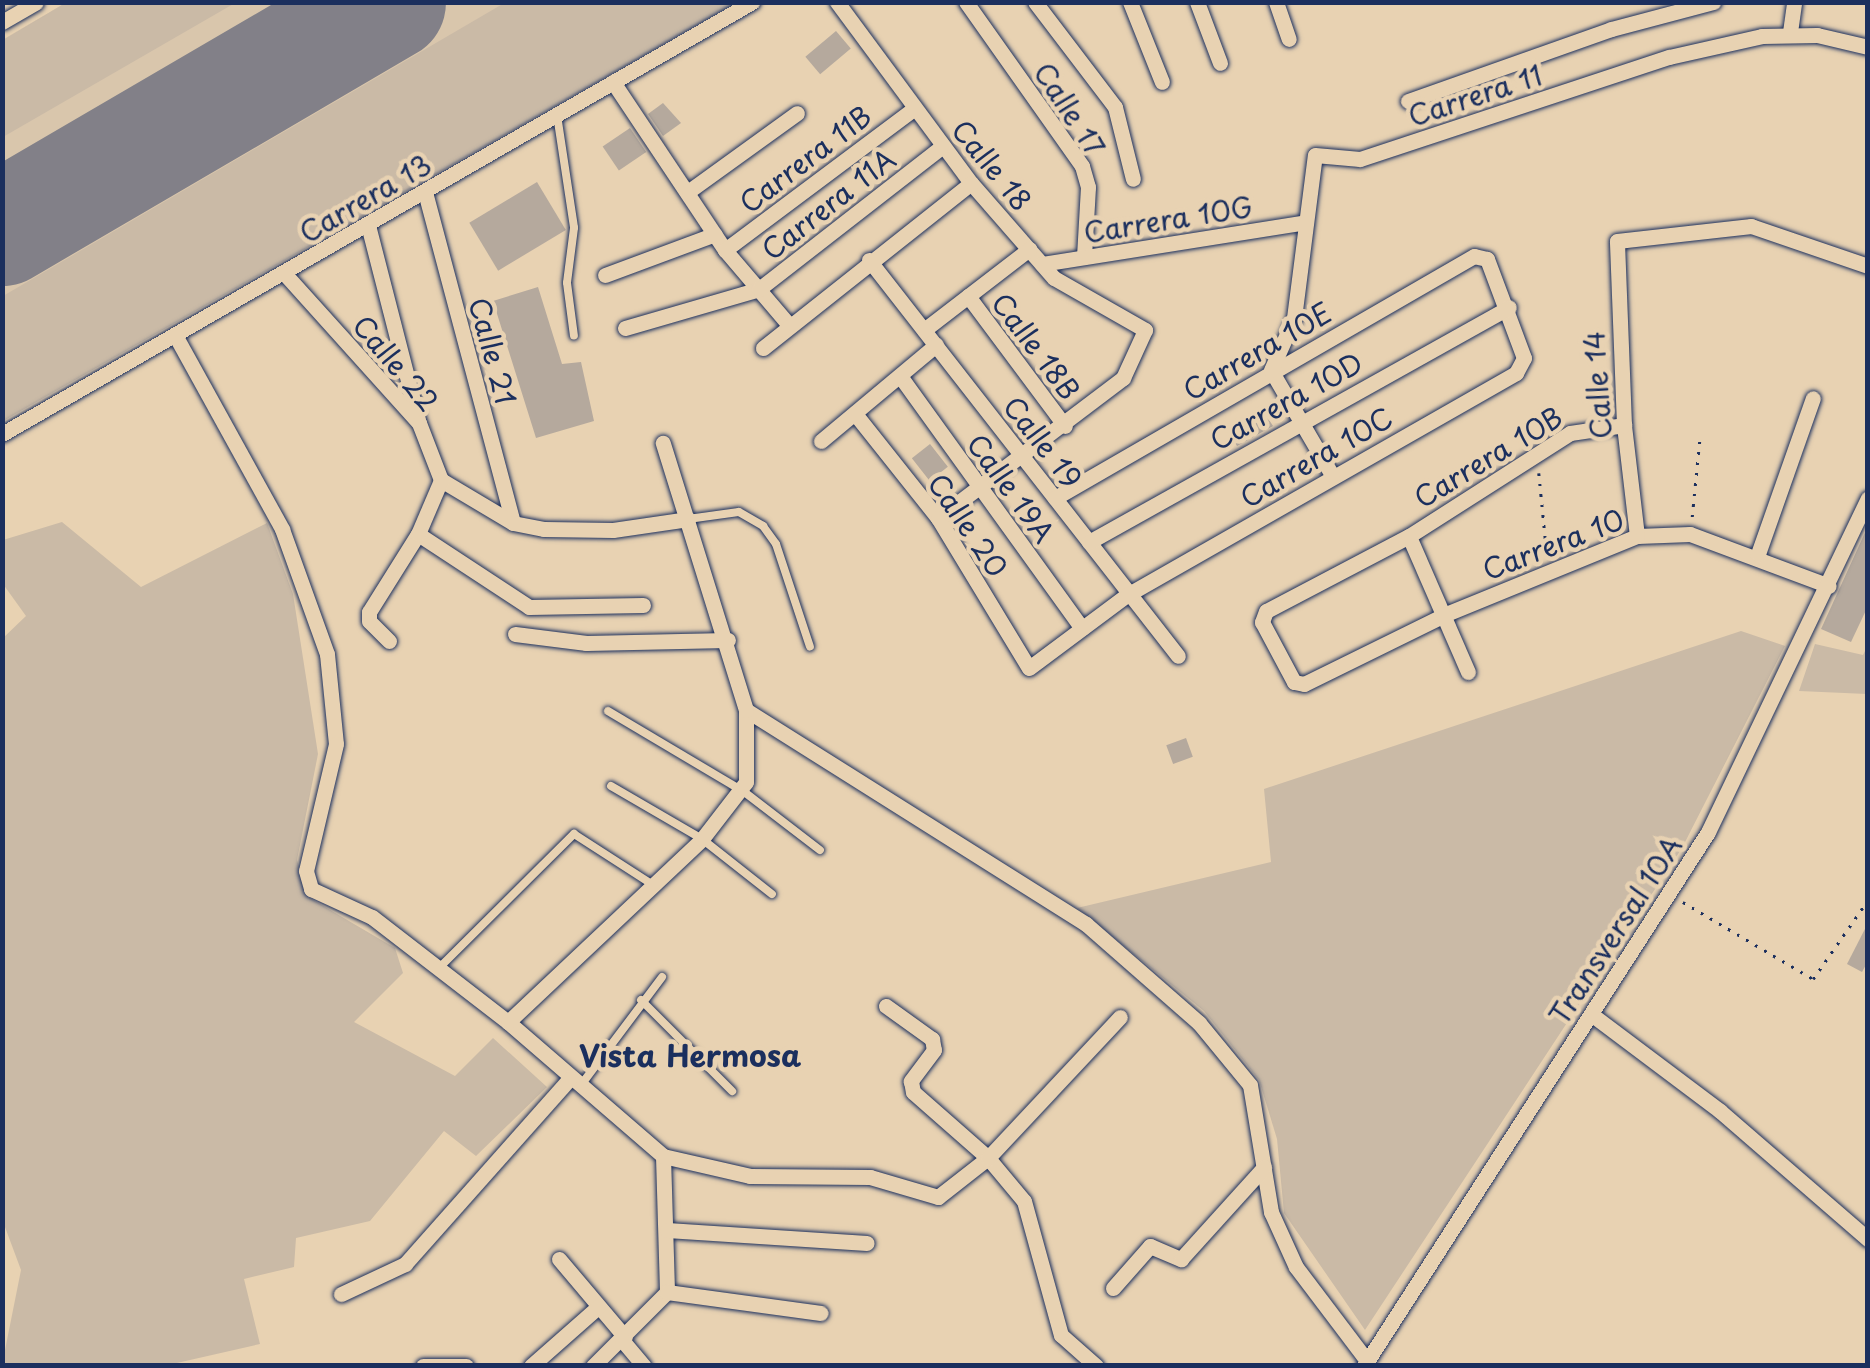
<!DOCTYPE html>
<html>
<head>
<meta charset="utf-8">
<style>
  body { margin:0 }
  #map { position:relative; width:1870px; height:1368px; overflow:hidden; background:#e8d2b2; font-family:"Playpen Sans",sans-serif }
  div>[style] { position:absolute }
  [style*='--x'] { left:calc(var(--x)*1px); top:calc(var(--y)*1px); width:calc(var(--w)*1px); rotate:calc(var(--a)*1deg) }
  .built>* { inset:0; background:#d9c6ac }
  .green>* { inset:0; background:#cabaa6 }
  .runway>* { height:115px; margin:-57.5px; padding:0 57.5px; transform-origin:57.5px; border-radius:57.5px; background:#828088 }
  .building>* { inset:0; background:#b5a99d; transform-origin:0 0 }
  .path>* { height:2.5px; margin-top:-1.25px; transform-origin:0; background:repeating-linear-gradient(90deg,#1b2f5e 0 2.5px,transparent 0 10.5px) }
  .roads { filter:drop-shadow(0 0 2px #1b2f5e) drop-shadow(0 0 2px #1b2f5e) }
  .service>* { height:8px; margin:-4px; padding:0 4px; transform-origin:4px; border-radius:4px; background:#e8d2b2 }
  .minor>* { height:15px; margin:-7.5px; padding:0 7.5px; transform-origin:7.5px; border-radius:7.5px; background:#e8d2b2 }
  span { translate:-50% -50%; white-space:nowrap; text-align:center; line-height:1.15; -webkit-text-stroke:9px #e8d2b2; paint-order:stroke }
  .street-label { font-size:28px; color:#1b2f5e }
  .neighbourhood-label { font-size:30px; color:#1b2f5e; font-weight:700 }
  .frame { position:absolute; inset:0; border:5px solid #1b2f5e; pointer-events:none }
</style>
</head>
<body>
<div id="map">
  <div class="built">
    <div style="clip-path:polygon(67px 2px,735px 3px,3px 421px,2px 40px)"></div>
  </div>
  <div class="green">
    <div style="clip-path:polygon(67px 2px,235px 2px,235px 3px,3px 137px,3px 40px)"></div>
    <div style="clip-path:polygon(506px 2px,735px 3px,3px 421px,3px 296px)"></div>
    <div style="clip-path:polygon(62px 522px,141px 587px,267px 523px,293px 594px,318px 754px,297px 860px,308px 897px,395px 948px,403px 973px,354px 1022px,455px 1076px,493px 1038px,547px 1087px,476px 1156px,444px 1131px,370px 1221px,296px 1238px,294px 1267px,244px 1279px,260px 1344px,168px 1365px,2px 1365px,21px 1270px,2px 1219px,2px 639px,26px 616px,3px 584px,3px 540px)"></div>
    <div style="clip-path:polygon(1741px 631px,1785px 646px,1682px 848px,1365px 1330px,1284px 1213px,1277px 1139px,1259px 1080px,1204px 1011px,1077px 908px,1271px 862px,1264px 789px)"></div>
    <div style="clip-path:polygon(1815px 644px,1863px 655px,1867px 647px,1867px 694px,1799px 691px)"></div>
  </div>
  <div class="runway">
    <div style="--x:2;--y:228;--w:447;--a:-30.3"></div>
  </div>
  <div class="building">
    <div style="left:836px;top:31px;width:23px;height:40px;rotate:50deg"></div>
    <div style="clip-path:polygon(663px 103px,681px 123px,663px 136px,648px 114px)"></div>
    <div style="left:630px;top:128px;width:29px;height:33px;rotate:56deg"></div>
    <div style="left:537px;top:182px;width:56px;height:79px;rotate:59deg"></div>
    <div style="clip-path:polygon(538px 287px,562px 364px,581px 362px,594px 421px,536px 438px,493px 301px)"></div>
    <div style="clip-path:polygon(1263px 410px,1273px 426px,1237px 446px,1232px 438px,1253px 426px,1248px 418px)"></div>
    <div style="left:930px;top:444px;width:29px;height:23px;rotate:52deg"></div>
    <div style="clip-path:polygon(1868px 526px,1868px 606px,1851px 642px,1821px 629px)"></div>
    <div style="left:1186px;top:738px;width:20px;height:21px;rotate:70deg"></div>
    <div style="clip-path:polygon(1868px 923px,1868px 961px,1862px 972px,1847px 964px)"></div>
  </div>
  <div class="path">
    <div style="--x:1539;--y:473;--w:81;--a:84.4"></div>
    <div style="--x:1692;--y:517;--w:81;--a:-84.4"></div>
    <div style="--x:1683;--y:902;--w:151;--a:30.6"></div>
    <div style="--x:1813;--y:979;--w:96;--a:-55.2"></div>
  </div>
  <div class="roads">
    <div class="service">
      <div style="--x:557;--y:115;--w:114;--a:81.4"></div>
      <div style="--x:574;--y:228;--w:55;--a:97.3"></div>
      <div style="--x:567;--y:283;--w:53;--a:82.5"></div>
      <div style="--x:688;--y:519;--w:51;--a:-7.8"></div>
      <div style="--x:739;--y:512;--w:28;--a:30"></div>
      <div style="--x:763;--y:526;--w:22;--a:54"></div>
      <div style="--x:776;--y:544;--w:108;--a:71.7"></div>
      <div style="--x:608;--y:711;--w:157;--a:30.7"></div>
      <div style="--x:743;--y:791;--w:97;--a:37.5"></div>
      <div style="--x:611;--y:786;--w:105;--a:30.2"></div>
      <div style="--x:702;--y:839;--w:89;--a:38.2"></div>
      <div style="--x:438;--y:969;--w:192;--a:-44.8"></div>
      <div style="--x:574;--y:834;--w:90;--a:32.8"></div>
      <div style="--x:641;--y:1000;--w:129;--a:45"></div>
      <div style="--x:581;--y:1085;--w:135;--a:-53.1"></div>
    </div>
    <div class="minor">
      <div style="--x:837;--y:2;--w:225;--a:53.5"></div>
      <div style="--x:971;--y:183;--w:126;--a:48.9"></div>
      <div style="--x:1054;--y:278;--w:105;--a:29.7"></div>
      <div style="--x:1145;--y:330;--w:53;--a:114.6"></div>
      <div style="--x:1123;--y:378;--w:232;--a:142.9"></div>
      <div style="--x:966;--y:2;--w:201;--a:54.7"></div>
      <div style="--x:1082;--y:166;--w:22;--a:74"></div>
      <div style="--x:1088;--y:187;--w:70;--a:93.3"></div>
      <div style="--x:1035;--y:2;--w:132;--a:52.7"></div>
      <div style="--x:1115;--y:107;--w:74;--a:76"></div>
      <div style="--x:1130;--y:2;--w:86;--a:68.2"></div>
      <div style="--x:1197;--y:2;--w:65;--a:69.3"></div>
      <div style="--x:1276;--y:2;--w:39;--a:71"></div>
      <div style="--x:2;--y:22;--w:39;--a:-30"></div>
      <div style="--x:1790;--y:32;--w:30;--a:-82"></div>
      <div style="--x:613;--y:82;--w:202;--a:56.3"></div>
      <div style="--x:725;--y:250;--w:99;--a:49.5"></div>
      <div style="--x:1408;--y:101;--w:215;--a:-19.5"></div>
      <div style="--x:1611;--y:29;--w:106;--a:-14.8"></div>
      <div style="--x:689;--y:191;--w:133;--a:-35.8"></div>
      <div style="--x:425;--y:192;--w:342;--a:75.1"></div>
      <div style="--x:368;--y:225;--w:201;--a:75.6"></div>
      <div style="--x:725;--y:250;--w:237;--a:-36.8"></div>
      <div style="--x:869;--y:260;--w:502;--a:52.03"></div>
      <div style="--x:1042;--y:264;--w:263;--a:-9"></div>
      <div style="--x:284;--y:273;--w:202;--a:48"></div>
      <div style="--x:419;--y:423;--w:61;--a:68.9"></div>
      <div style="--x:441;--y:480;--w:84;--a:30.8"></div>
      <div style="--x:513;--y:523;--w:32;--a:11"></div>
      <div style="--x:544;--y:529;--w:69;--a:0.8"></div>
      <div style="--x:613;--y:530;--w:76;--a:-8.3"></div>
      <div style="--x:605;--y:275;--w:117;--a:-20.4"></div>
      <div style="--x:968;--y:296;--w:162;--a:53.3"></div>
      <div style="--x:625;--y:328;--w:140;--a:-16.2"></div>
      <div style="--x:759;--y:289;--w:233;--a:-37.9"></div>
      <div style="--x:924;--y:330;--w:133;--a:-37.6"></div>
      <div style="--x:175;--y:335;--w:222;--a:61.1"></div>
      <div style="--x:282;--y:529;--w:133;--a:70.2"></div>
      <div style="--x:327;--y:654;--w:90;--a:84.3"></div>
      <div style="--x:336;--y:744;--w:130;--a:103.3"></div>
      <div style="--x:306;--y:871;--w:19;--a:74"></div>
      <div style="--x:311;--y:889;--w:67;--a:24.7"></div>
      <div style="--x:372;--y:917;--w:172;--a:37.7"></div>
      <div style="--x:508;--y:1022;--w:205;--a:40.8"></div>
      <div style="--x:663;--y:1156;--w:136;--a:88.3"></div>
      <div style="--x:667;--y:1292;--w:105;--a:135"></div>
      <div style="--x:763;--y:348;--w:265;--a:-38.4"></div>
      <div style="--x:900;--y:376;--w:311;--a:54.2"></div>
      <div style="--x:856;--y:415;--w:132;--a:51.5"></div>
      <div style="--x:938;--y:518;--w:175;--a:58.8"></div>
      <div style="--x:1029;--y:668;--w:122;--a:-36.7"></div>
      <div style="--x:1127;--y:595;--w:448;--a:-29.7"></div>
      <div style="--x:1516;--y:373;--w:17;--a:-62"></div>
      <div style="--x:1524;--y:358;--w:106;--a:-110.5"></div>
      <div style="--x:1487;--y:259;--w:13;--a:-167"></div>
      <div style="--x:1474;--y:256;--w:484;--a:150"></div>
      <div style="--x:2;--y:434;--w:866;--a:-29.94"></div>
      <div style="--x:821;--y:441;--w:150;--a:-39.9"></div>
      <div style="--x:1332;--y:475;--w:121;--a:-120.2"></div>
      <div style="--x:1271;--y:370;--w:57;--a:-66.1"></div>
      <div style="--x:1294;--y:318;--w:164;--a:-82.7"></div>
      <div style="--x:1315;--y:155;--w:45;--a:5.1"></div>
      <div style="--x:1360;--y:159;--w:325;--a:-18.3"></div>
      <div style="--x:1669;--y:57;--w:95;--a:-12.7"></div>
      <div style="--x:1762;--y:36;--w:55;--a:-1"></div>
      <div style="--x:1817;--y:35;--w:52;--a:13.2"></div>
      <div style="--x:418;--y:534;--w:133;--a:33.3"></div>
      <div style="--x:529;--y:607;--w:114;--a:-1"></div>
      <div style="--x:1409;--y:536;--w:161;--a:152.3"></div>
      <div style="--x:1266;--y:611;--w:12;--a:110"></div>
      <div style="--x:1262;--y:622;--w:68;--a:61.9"></div>
      <div style="--x:1294;--y:682;--w:10;--a:11"></div>
      <div style="--x:1304;--y:684;--w:158;--a:-26.2"></div>
      <div style="--x:1446;--y:614;--w:206;--a:-22.2"></div>
      <div style="--x:1637;--y:536;--w:53;--a:-2.2"></div>
      <div style="--x:1690;--y:534;--w:148;--a:20.5"></div>
      <div style="--x:1637;--y:536;--w:112;--a:-96.7"></div>
      <div style="--x:1624;--y:425;--w:184;--a:-92.2"></div>
      <div style="--x:1617;--y:241;--w:135;--a:-6.4"></div>
      <div style="--x:1751;--y:226;--w:124;--a:18.9"></div>
      <div style="--x:1089;--y:542;--w:481;--a:-29.2"></div>
      <div style="--x:1758;--y:554;--w:165;--a:-70.6"></div>
      <div style="--x:515;--y:634;--w:72;--a:7.2"></div>
      <div style="--x:586;--y:643;--w:142;--a:-1.2"></div>
      <div style="--x:389;--y:641;--w:28;--a:-135"></div>
      <div style="--x:369;--y:621;--w:9;--a:-90"></div>
      <div style="--x:369;--y:612;--w:92;--a:-57.9"></div>
      <div style="--x:418;--y:534;--w:59;--a:-66.9"></div>
      <div style="--x:1468;--y:672;--w:148;--a:-113.5"></div>
      <div style="--x:1409;--y:536;--w:191;--a:-32.6"></div>
      <div style="--x:1570;--y:433;--w:55;--a:-8.4"></div>
      <div style="--x:746;--y:710;--w:402;--a:32.2"></div>
      <div style="--x:1086;--y:924;--w:150;--a:41.2"></div>
      <div style="--x:1199;--y:1023;--w:80;--a:50.6"></div>
      <div style="--x:1250;--y:1085;--w:129;--a:80.6"></div>
      <div style="--x:1271;--y:1212;--w:60;--a:65.6"></div>
      <div style="--x:1296;--y:1267;--w:118;--a:52.9"></div>
      <div style="--x:886;--y:1006;--w:57;--a:35.7"></div>
      <div style="--x:932;--y:1039;--w:11;--a:80"></div>
      <div style="--x:934;--y:1050;--w:39;--a:127"></div>
      <div style="--x:911;--y:1081;--w:11;--a:80"></div>
      <div style="--x:913;--y:1092;--w:100;--a:41.3"></div>
      <div style="--x:988;--y:1158;--w:56;--a:50.1"></div>
      <div style="--x:1024;--y:1201;--w:139;--a:74.6"></div>
      <div style="--x:1061;--y:1335;--w:47;--a:41.5"></div>
      <div style="--x:1591;--y:1014;--w:161;--a:36.9"></div>
      <div style="--x:1720;--y:1111;--w:196;--a:40.9"></div>
      <div style="--x:508;--y:1022;--w:267;--a:-43.3"></div>
      <div style="--x:702;--y:839;--w:72;--a:-52.3"></div>
      <div style="--x:746;--y:782;--w:72;--a:-90"></div>
      <div style="--x:746;--y:710;--w:280;--a:-107.3"></div>
      <div style="--x:663;--y:1156;--w:89;--a:12.9"></div>
      <div style="--x:750;--y:1176;--w:120;--a:0.5"></div>
      <div style="--x:870;--y:1177;--w:71;--a:16.4"></div>
      <div style="--x:938;--y:1197;--w:63;--a:-38"></div>
      <div style="--x:988;--y:1158;--w:193;--a:-46.9"></div>
      <div style="--x:667;--y:1230;--w:200;--a:3.7"></div>
      <div style="--x:559;--y:1259;--w:102;--a:49.8"></div>
      <div style="--x:1113;--y:1288;--w:56;--a:-48.6"></div>
      <div style="--x:1150;--y:1246;--w:34;--a:23"></div>
      <div style="--x:1181;--y:1259;--w:124;--a:-47.9"></div>
      <div style="--x:667;--y:1292;--w:155;--a:7.8"></div>
      <div style="--x:341;--y:1294;--w:71;--a:-25.1"></div>
      <div style="--x:405;--y:1264;--w:249;--a:-48.4"></div>
      <div style="--x:622;--y:1340;--w:34;--a:50"></div>
      <div style="--x:423;--y:1366;--w:43;--a:0"></div>
      <div style="--x:531;--y:1366;--w:89;--a:-41.4"></div>
      <div style="--x:1364;--y:1366;--w:635;--a:-57.21"></div>
      <div style="--x:1708;--y:832;--w:370;--a:-64.4"></div>
    </div>
  </div>
  <div class="street-label">
    <span style="left:1475px;top:95px;rotate:-18deg">Carrera 11</span>
    <span style="left:1070px;top:109px;rotate:57deg">Calle 17</span>
    <span style="left:805px;top:159px;rotate:-37deg">Carrera 11B</span>
    <span style="left:992px;top:165px;rotate:51deg">Calle 18</span>
    <span style="left:365px;top:198px;rotate:-30deg">Carrera 13</span>
    <span style="left:828px;top:204px;rotate:-38deg">Carrera 11A</span>
    <span style="left:1168px;top:219px;rotate:-9deg">Carrera 10G</span>
    <span style="left:1036px;top:346px;rotate:53deg">Calle 18B</span>
    <span style="left:493px;top:351px;rotate:75deg">Calle 21</span>
    <span style="left:1257px;top:351px;rotate:-30deg">Carrera 10E</span>
    <span style="left:396px;top:363px;rotate:50deg">Calle 22</span>
    <span style="left:1597px;top:385px;rotate:-94deg">Calle 14</span>
    <span style="left:1286px;top:401px;rotate:-29deg">Carrera 10D</span>
    <span style="left:1043px;top:442px;rotate:52deg">Calle 19</span>
    <span style="left:1316px;top:457px;rotate:-30deg">Carrera 10C</span>
    <span style="left:1488px;top:457px;rotate:-31deg">Carrera 10B</span>
    <span style="left:1011px;top:488px;rotate:54deg">Calle 19A</span>
    <span style="left:968px;top:525px;rotate:56deg">Calle 20</span>
    <span style="left:1553px;top:544px;rotate:-21deg">Carrera 10</span>
    <span style="left:1615px;top:930px;rotate:-57deg">Transversal 10A</span>
  </div>
  <div class="neighbourhood-label">
    <span style="left:690px;top:1055px">Vista Hermosa</span>
  </div>
  <div class="frame"></div>
</div>
</body>
</html>
